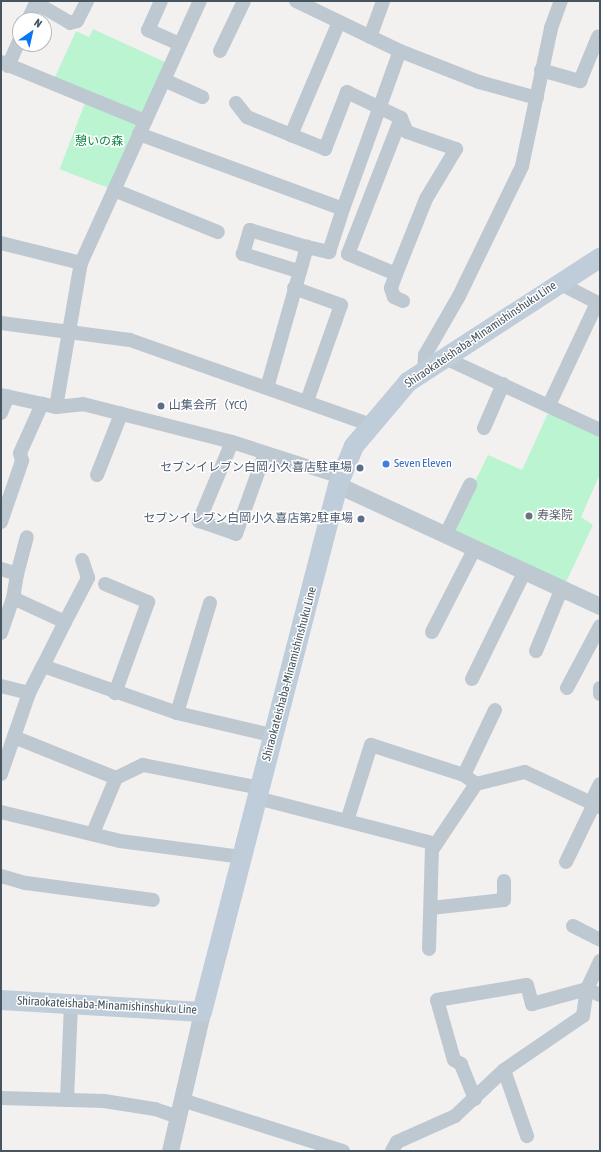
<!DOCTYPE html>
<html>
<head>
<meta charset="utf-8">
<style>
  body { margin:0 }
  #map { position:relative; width:601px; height:1152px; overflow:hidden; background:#f3f0f0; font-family:"Asap Condensed","Noto Sans JP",sans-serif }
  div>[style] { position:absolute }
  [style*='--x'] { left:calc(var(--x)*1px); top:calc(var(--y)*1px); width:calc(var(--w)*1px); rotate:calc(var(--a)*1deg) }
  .green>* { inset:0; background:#bbf4d0; transform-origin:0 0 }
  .minor>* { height:14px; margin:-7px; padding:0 7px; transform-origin:7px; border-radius:7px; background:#bdc8d1 }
  .tertiary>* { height:17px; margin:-8.5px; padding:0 8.5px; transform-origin:8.5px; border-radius:8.5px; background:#bdc8d1 }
  .secondary>* { height:20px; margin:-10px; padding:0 10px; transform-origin:10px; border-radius:10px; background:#bfccd9 }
  .dots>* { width:11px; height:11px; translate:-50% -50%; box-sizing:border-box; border:2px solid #fff; border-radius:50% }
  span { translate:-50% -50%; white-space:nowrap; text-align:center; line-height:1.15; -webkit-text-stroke:3px #fff; paint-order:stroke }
  .park-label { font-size:12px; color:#0e8546 }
  .street-label { font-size:12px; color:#465560 }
  .service-label { font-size:12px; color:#4e5e75 }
  .left { translate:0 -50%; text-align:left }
  .right { translate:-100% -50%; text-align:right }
  .shop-label { font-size:12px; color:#366cbe }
  .worship-label { font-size:12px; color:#5b616d }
  .frame { position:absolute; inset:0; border:2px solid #465560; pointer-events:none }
  .north { position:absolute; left:12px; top:12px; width:40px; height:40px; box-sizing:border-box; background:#fff; border:1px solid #b5bbbf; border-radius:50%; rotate:34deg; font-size:11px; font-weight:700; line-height:16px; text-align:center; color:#465560 }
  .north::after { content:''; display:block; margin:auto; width:14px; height:18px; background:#0676f7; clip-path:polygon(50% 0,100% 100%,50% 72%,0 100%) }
</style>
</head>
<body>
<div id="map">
  <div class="green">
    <div style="clip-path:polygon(93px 29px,167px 63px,143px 117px,55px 77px,76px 31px,89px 37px)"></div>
    <div style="left:85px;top:103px;width:58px;height:71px;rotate:21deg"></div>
    <div style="clip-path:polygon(549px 411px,600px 434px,600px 474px,581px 517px,593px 525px,565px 584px,451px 530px,488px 455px,522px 470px)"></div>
  </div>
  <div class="minor">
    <div style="--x:161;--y:1;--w:32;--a:114"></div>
    <div style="--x:148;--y:30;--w:34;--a:24"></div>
    <div style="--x:296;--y:1;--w:115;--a:25.7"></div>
    <div style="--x:400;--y:51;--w:85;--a:21.4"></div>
    <div style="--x:479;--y:82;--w:60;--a:15.4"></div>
    <div style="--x:36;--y:3;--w:39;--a:30"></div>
    <div style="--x:70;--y:23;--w:7;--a:-16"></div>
    <div style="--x:77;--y:21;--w:22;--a:-63"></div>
    <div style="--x:28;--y:20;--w:21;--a:-65"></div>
    <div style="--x:339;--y:22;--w:123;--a:113"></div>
    <div style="--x:291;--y:135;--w:37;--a:22"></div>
    <div style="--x:325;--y:149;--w:61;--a:-68.9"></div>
    <div style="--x:347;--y:92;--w:60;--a:25.7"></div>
    <div style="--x:401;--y:118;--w:15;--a:67"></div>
    <div style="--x:407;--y:132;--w:52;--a:19.1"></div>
    <div style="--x:456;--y:149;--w:58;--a:121"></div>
    <div style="--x:426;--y:199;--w:81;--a:111.8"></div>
    <div style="--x:396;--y:274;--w:52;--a:-157.4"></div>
    <div style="--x:348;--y:254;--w:146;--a:-68.7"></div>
    <div style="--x:370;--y:37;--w:38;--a:-70"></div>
    <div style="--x:220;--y:51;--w:55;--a:-64.4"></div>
    <div style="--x:1;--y:62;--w:156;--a:22.3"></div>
    <div style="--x:8;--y:66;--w:30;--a:-66"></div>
    <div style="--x:541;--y:70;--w:41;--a:15.8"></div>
    <div style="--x:580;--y:81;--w:48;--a:-67.8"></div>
    <div style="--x:164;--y:80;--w:42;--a:24.1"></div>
    <div style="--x:236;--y:103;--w:18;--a:52"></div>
    <div style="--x:247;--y:117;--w:48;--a:22.2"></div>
    <div style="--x:139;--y:134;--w:217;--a:20.2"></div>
    <div style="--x:343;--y:209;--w:168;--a:-70.2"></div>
    <div style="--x:114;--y:190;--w:112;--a:22"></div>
    <div style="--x:1;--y:243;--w:82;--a:14"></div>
    <div style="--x:298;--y:271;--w:58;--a:-162.8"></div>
    <div style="--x:243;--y:254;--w:25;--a:-74"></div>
    <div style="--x:250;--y:230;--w:59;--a:16.6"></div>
    <div style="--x:396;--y:274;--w:15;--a:110"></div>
    <div style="--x:391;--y:288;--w:9;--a:72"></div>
    <div style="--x:394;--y:297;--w:10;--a:24"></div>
    <div style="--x:559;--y:283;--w:46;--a:27.1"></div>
    <div style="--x:294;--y:288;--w:50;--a:19.9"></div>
    <div style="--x:341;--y:305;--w:102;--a:109.5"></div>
    <div style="--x:1;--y:323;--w:130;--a:7.5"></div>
    <div style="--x:130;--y:340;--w:253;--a:19.4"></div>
    <div style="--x:445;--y:358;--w:171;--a:24.9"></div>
    <div style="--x:424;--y:371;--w:16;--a:-86"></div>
    <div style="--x:425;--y:355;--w:68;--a:-60"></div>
    <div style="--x:459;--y:296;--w:144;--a:-64.1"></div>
    <div style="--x:522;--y:166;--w:141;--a:-78.1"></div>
    <div style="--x:551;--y:28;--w:29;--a:-70"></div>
    <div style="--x:267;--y:388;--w:147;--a:-74.2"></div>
    <div style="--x:307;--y:247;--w:23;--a:13"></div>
    <div style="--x:329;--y:252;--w:45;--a:-72"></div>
    <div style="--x:1;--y:395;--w:56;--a:12.3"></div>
    <div style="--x:56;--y:407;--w:146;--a:-80.2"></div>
    <div style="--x:81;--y:263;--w:288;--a:-65.6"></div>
    <div style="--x:549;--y:405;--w:113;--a:-64.8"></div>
    <div style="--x:56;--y:407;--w:27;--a:-6"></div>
    <div style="--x:83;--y:404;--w:154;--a:14.3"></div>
    <div style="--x:232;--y:442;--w:114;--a:17.8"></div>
    <div style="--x:1;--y:413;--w:18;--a:-68"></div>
    <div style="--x:484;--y:428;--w:48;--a:-66.6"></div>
    <div style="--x:232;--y:442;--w:86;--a:112.7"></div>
    <div style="--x:199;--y:521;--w:39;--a:19"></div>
    <div style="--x:236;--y:534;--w:86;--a:-70.3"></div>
    <div style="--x:97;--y:475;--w:66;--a:-68.5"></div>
    <div style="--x:1;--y:522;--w:65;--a:-71"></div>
    <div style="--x:22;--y:461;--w:8;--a:-104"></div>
    <div style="--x:20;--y:453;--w:54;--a:-65.8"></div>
    <div style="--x:446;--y:534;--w:55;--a:-63.9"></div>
    <div style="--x:1;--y:569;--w:17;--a:17"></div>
    <div style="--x:17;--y:574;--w:24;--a:99"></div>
    <div style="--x:13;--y:598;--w:57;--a:24.8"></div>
    <div style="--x:65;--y:622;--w:49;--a:116.6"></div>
    <div style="--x:17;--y:574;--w:38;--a:-75"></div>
    <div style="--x:105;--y:584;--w:47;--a:22.7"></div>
    <div style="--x:148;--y:602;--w:97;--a:109.9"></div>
    <div style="--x:65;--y:622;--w:50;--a:-62.4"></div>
    <div style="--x:88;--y:578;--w:19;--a:-108"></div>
    <div style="--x:432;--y:632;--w:94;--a:-62.9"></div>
    <div style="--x:1;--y:633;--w:37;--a:-71"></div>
    <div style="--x:536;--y:651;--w:68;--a:-67.6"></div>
    <div style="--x:472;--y:679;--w:120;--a:-63.9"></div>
    <div style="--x:1;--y:686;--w:29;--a:14"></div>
    <div style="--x:29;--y:693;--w:30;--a:-63"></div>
    <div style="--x:43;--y:666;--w:142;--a:19.3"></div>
    <div style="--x:177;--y:713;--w:101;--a:13.2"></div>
    <div style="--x:567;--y:688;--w:70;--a:-62"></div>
    <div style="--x:600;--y:688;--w:6;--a:90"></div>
    <div style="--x:177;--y:713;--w:115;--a:-73.3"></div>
    <div style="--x:14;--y:737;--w:110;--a:21.9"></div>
    <div style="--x:116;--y:778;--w:30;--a:-26"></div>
    <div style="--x:143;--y:765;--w:119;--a:11.1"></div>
    <div style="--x:1;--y:774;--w:86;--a:-70.9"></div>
    <div style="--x:464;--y:775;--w:72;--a:-64.5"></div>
    <div style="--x:257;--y:798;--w:185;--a:14.4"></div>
    <div style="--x:436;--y:844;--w:72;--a:-56.3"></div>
    <div style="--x:476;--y:784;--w:50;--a:-13.8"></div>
    <div style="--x:525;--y:772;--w:83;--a:25"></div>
    <div style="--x:591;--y:803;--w:21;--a:-65"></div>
    <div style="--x:1;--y:812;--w:122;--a:13.7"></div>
    <div style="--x:120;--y:841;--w:122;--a:7.5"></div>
    <div style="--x:347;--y:821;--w:80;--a:-72.5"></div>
    <div style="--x:371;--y:745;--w:98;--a:17.9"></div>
    <div style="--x:464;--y:775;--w:15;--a:37"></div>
    <div style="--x:93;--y:833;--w:60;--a:-67.3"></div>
    <div style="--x:566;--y:862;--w:64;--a:-64.2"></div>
    <div style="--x:1;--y:876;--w:26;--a:16"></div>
    <div style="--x:26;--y:883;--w:128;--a:7.6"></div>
    <div style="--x:431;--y:908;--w:73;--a:-6.3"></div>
    <div style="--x:504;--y:900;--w:19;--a:-90"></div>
    <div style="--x:573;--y:926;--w:30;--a:27"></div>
    <div style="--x:429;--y:949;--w:99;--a:-88.3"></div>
    <div style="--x:432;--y:850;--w:7;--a:-56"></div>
    <div style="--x:504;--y:1070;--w:70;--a:70.8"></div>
    <div style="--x:1;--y:1098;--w:103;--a:1.7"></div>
    <div style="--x:104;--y:1101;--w:52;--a:8.9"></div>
    <div style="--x:155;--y:1109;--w:24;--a:19"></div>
    <div style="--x:475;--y:1099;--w:38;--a:-112"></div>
    <div style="--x:461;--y:1064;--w:8;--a:-150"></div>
    <div style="--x:454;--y:1060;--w:62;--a:-105.8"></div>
    <div style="--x:437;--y:1000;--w:91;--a:-9.5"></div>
    <div style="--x:527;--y:985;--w:20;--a:75"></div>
    <div style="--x:532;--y:1004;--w:57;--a:-15.3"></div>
    <div style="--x:587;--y:989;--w:14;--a:25"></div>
    <div style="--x:67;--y:1100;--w:95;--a:-87.6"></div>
    <div style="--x:182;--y:1100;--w:169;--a:17.6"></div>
    <div style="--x:392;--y:1151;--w:10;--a:-61"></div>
    <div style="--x:397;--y:1142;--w:64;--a:-24.1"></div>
    <div style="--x:455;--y:1116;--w:67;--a:-43.2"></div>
    <div style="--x:504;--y:1070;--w:96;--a:-34.4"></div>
    <div style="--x:583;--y:1016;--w:27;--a:-82"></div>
    <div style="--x:587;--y:989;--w:31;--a:-65"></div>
  </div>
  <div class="tertiary">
    <div style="--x:338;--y:485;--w:289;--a:24.8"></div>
    <div style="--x:170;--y:1151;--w:143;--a:-77"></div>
  </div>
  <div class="secondary">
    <div style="--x:1;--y:1000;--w:201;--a:3.4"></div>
    <div style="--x:202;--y:1012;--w:544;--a:-75.53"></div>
    <div style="--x:338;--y:485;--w:42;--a:-67.7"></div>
    <div style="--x:354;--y:446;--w:84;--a:-49.8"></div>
    <div style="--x:408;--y:382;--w:229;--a:-32.9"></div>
  </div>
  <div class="dots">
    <div style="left:161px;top:406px;background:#5c6f8a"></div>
    <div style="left:386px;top:464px;background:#3f7fe0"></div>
    <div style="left:360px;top:468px;background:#5c6f8a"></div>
    <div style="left:529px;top:516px;background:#6b7280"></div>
    <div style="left:361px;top:519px;background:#5c6f8a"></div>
  </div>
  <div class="park-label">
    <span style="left:99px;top:142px">憩いの森</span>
  </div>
  <div class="street-label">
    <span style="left:481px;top:335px;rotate:-34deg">Shiraokateishaba-Minamishinshuku Line</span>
    <span style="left:290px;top:674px;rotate:-75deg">Shiraokateishaba-Minamishinshuku Line</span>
    <span style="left:107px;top:1006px;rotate:3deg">Shiraokateishaba-Minamishinshuku Line</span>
  </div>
  <div class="service-label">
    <span class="left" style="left:169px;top:406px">山集会所（YCC)</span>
    <span class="right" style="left:352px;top:468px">セブンイレブン白岡小久喜店駐車場</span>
    <span class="right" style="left:353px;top:519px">セブンイレブン白岡小久喜店第2駐車場</span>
  </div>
  <div class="shop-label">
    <span class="left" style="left:394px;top:464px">Seven Eleven</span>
  </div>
  <div class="worship-label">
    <span class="left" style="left:537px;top:516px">寿楽院</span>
  </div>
  <div class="frame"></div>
  <div class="north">N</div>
</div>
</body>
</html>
